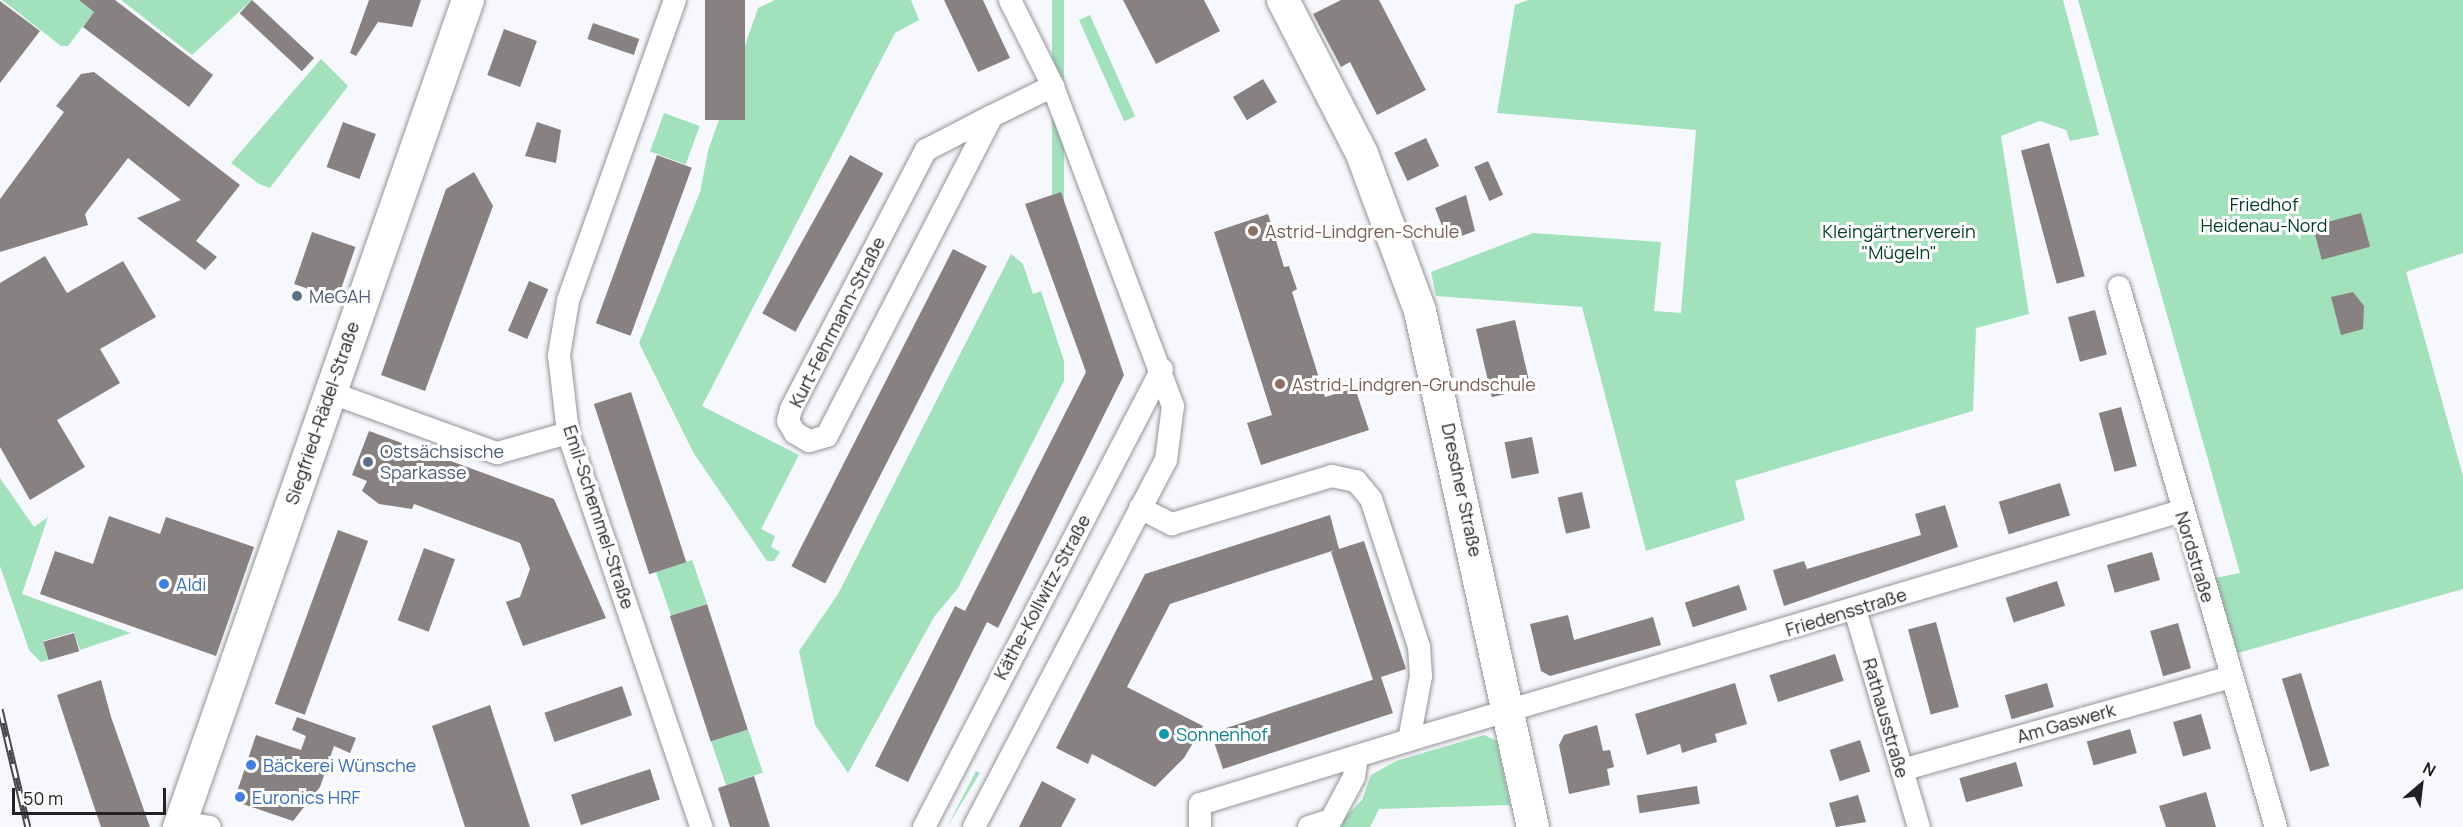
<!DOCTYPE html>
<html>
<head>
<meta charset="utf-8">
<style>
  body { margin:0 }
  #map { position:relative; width:2463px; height:827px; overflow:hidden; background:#f7f8fd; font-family:Manrope,sans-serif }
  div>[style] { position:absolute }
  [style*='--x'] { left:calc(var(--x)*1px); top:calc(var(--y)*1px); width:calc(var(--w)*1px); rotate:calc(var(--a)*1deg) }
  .green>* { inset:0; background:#a1e2bd; transform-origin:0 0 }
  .building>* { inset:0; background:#878181; transform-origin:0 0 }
  .roads { filter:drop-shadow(0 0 2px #929398) drop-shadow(0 0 2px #929398) }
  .street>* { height:22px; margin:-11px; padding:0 11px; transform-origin:11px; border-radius:11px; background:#fff }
  .secondary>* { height:32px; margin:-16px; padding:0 16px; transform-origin:16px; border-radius:16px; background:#fff }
  .rail>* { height:7px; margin-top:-3.5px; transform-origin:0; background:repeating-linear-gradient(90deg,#fff 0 14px,#48484b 0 28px); box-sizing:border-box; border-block:2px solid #48484b }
  .dots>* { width:16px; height:16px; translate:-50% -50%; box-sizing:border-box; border:3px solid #fff; border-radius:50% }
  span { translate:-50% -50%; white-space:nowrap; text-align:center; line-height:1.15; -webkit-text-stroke:6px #fff; paint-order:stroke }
  .park-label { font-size:18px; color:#003c23 }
  .education-label { font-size:18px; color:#785e54 }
  .left { translate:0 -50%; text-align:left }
  .service-label { font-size:18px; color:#4e5e75 }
  .street-label { font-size:18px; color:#222224 }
  .shop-label { font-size:18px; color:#366cbe }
  .culture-label { font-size:18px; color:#0d838f }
  .north { position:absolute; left:2391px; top:755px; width:60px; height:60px; -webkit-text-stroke:4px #fff; paint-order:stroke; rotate:28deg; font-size:16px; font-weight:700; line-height:24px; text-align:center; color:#222224 }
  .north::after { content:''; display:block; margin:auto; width:21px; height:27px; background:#222224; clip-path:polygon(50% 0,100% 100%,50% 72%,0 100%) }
  .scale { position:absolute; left:12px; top:788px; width:154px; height:27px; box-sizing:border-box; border:3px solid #222224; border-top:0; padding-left:8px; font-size:18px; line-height:21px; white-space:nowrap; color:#222224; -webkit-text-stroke:4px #fff; paint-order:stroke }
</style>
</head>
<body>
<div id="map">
  <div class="green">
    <div style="clip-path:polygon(2px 0,79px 0,94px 12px,68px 46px,61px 46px)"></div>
    <div style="clip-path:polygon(121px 0,252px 0,192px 55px)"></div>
    <div style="clip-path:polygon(775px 0,911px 0,919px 20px,895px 33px,702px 406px,799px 455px,761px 529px,775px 536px,771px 547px,780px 552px,774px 561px,767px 561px,693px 452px,639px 343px,700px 192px,708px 151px,758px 8px)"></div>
    <div style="left:1052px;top:0;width:12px;height:203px"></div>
    <div style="clip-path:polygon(1528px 0,2063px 0,2099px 135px,2070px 141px,2066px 130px,2040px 121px,2001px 136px,2029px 314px,1976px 328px,1973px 411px,1735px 481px,1745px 520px,1646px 551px,1582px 307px,1436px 296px,1431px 272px,1533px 233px,1661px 242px,1654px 311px,1681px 313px,1696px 130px,1497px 113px,1515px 5px)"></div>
    <div style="clip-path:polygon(2078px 0,2463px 0,2463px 253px,2406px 272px,2463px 476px,2463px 589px,2238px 653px,2215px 578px,2240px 573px)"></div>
    <div style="left:1090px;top:15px;width:111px;height:12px;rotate:66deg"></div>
    <div style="clip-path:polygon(321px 59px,348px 86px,270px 188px,259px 184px,231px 163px)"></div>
    <div style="left:664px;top:113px;width:38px;height:41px;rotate:20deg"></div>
    <div style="clip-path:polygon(1011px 254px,1023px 264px,1033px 294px,1041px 291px,1064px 361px,1064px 381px,958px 588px,934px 617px,848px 773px,815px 725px,799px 651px,838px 594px)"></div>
    <div style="clip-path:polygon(0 478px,34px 527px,48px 517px,22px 594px,131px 633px,80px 650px,74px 632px,43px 641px,48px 660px,41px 662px,29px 650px,0 566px)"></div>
    <div style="left:692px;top:560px;width:46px;height:38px;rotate:71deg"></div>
    <div style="left:748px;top:729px;width:46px;height:39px;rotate:71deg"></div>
    <div style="clip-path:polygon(1484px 735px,1497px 741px,1510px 805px,1379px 809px,1370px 827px,1336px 827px,1362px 800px,1371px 775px,1396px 761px)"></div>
    <div style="clip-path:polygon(976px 771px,980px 773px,947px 827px)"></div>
  </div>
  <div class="building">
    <div style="clip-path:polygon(79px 0,115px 0,213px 75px,189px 107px,83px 27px,94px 12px)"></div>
    <div style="left:252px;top:0;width:85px;height:18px;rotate:43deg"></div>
    <div style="clip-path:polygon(369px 0,421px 0,412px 27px,378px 22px,356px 56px,350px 53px)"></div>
    <div style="left:705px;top:0;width:40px;height:120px"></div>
    <div style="clip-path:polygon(944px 0,983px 0,1010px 58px,978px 72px)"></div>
    <div style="clip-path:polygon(1123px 0,1204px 0,1220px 31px,1156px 64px)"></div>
    <div style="clip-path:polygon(1341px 0,1379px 0,1426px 90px,1377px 115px,1350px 62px,1341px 67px,1313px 14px)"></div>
    <div style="clip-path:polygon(0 1px,40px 31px,0 83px)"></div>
    <div style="left:593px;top:23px;width:49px;height:17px;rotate:19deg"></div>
    <div style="left:504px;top:29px;width:35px;height:49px;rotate:20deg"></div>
    <div style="clip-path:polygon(94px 72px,240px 185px,196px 241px,217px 257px,205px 270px,137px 218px,181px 200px,128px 158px,85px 214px,88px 225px,0 252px,0 199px,64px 112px,56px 106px,81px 74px)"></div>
    <div style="left:1263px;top:79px;width:27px;height:35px;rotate:59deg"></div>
    <div style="left:343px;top:122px;width:35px;height:48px;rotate:20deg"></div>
    <div style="clip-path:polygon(537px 122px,561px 130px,556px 163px,525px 156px)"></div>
    <div style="left:1426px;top:138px;width:31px;height:35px;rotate:65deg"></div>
    <div style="left:2049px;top:143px;width:138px;height:29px;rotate:75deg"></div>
    <div style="left:657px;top:155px;width:37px;height:179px;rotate:20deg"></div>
    <div style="left:850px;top:155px;width:38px;height:181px;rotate:29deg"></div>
    <div style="left:1488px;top:161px;width:37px;height:15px;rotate:66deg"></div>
    <div style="clip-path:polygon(474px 172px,493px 206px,425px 391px,381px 375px,446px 189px)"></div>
    <div style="clip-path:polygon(1061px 192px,1124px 375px,998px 628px,987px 622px,908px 782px,875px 766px,955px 606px,965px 611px,1086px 372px,1025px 204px)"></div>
    <div style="clip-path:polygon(1466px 195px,1475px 231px,1448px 241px,1435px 208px)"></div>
    <div style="left:2361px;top:213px;width:35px;height:50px;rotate:75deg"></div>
    <div style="clip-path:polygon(1268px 214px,1284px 267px,1289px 266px,1297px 289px,1292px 292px,1325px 397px,1355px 388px,1369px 430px,1261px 465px,1247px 423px,1272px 415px,1214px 232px)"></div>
    <div style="left:312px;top:232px;width:46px;height:55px;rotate:19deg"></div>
    <div style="left:953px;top:249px;width:38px;height:356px;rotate:27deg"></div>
    <div style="clip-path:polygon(45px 256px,67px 293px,123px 261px,156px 317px,100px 349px,120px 383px,57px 420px,85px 467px,30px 500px,0 447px,0 283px)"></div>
    <div style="left:529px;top:281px;width:21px;height:54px;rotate:23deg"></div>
    <div style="clip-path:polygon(2353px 292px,2364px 306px,2363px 329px,2341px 335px,2331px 297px)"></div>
    <div style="left:2095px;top:310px;width:46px;height:28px;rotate:75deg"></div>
    <div style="left:1515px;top:320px;width:70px;height:40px;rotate:77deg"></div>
    <div style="left:631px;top:392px;width:179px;height:39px;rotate:72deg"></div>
    <div style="left:2121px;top:407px;width:61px;height:23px;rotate:75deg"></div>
    <div style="clip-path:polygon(369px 431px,554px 499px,606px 618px,523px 646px,506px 602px,520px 597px,530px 569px,520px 543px,414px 504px,412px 509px,379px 504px,362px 491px,367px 481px,352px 475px)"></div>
    <div style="left:1532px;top:437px;width:37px;height:28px;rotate:79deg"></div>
    <div style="left:2060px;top:483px;width:34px;height:64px;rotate:73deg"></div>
    <div style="left:1582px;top:492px;width:37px;height:25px;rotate:77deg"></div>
    <div style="clip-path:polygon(1945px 505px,1958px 547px,1784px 606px,1773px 570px,1804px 561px,1807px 569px,1921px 535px,1915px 514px)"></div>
    <div style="clip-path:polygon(1330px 515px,1339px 549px,1364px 541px,1406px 669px,1381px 677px,1393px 713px,1223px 769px,1211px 733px,1381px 677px,1373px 680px,1331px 552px,1335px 550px,1170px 604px,1127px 687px,1203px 726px,1184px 758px,1155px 787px,1092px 754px,1088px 764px,1056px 748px,1145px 574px)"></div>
    <div style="clip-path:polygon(109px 516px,160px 534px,166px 517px,254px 547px,216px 656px,40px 594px,55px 551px,93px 564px)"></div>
    <div style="left:338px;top:530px;width:32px;height:185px;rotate:20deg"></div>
    <div style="left:424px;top:548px;width:33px;height:77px;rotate:20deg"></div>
    <div style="left:2152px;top:552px;width:29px;height:47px;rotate:74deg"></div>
    <div style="left:2057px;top:581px;width:26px;height:54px;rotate:72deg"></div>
    <div style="left:1739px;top:585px;width:26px;height:57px;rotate:72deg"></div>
    <div style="left:707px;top:604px;width:132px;height:39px;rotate:72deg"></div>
    <div style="clip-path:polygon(1568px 615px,1574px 640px,1653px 617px,1661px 645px,1550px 676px,1541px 671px,1530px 624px)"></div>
    <div style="left:1936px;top:622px;width:88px;height:29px;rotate:75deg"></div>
    <div style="left:2178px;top:623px;width:47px;height:29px;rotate:74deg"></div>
    <div style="left:74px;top:633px;width:19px;height:32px;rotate:74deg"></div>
    <div style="left:1835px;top:654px;width:28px;height:69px;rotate:72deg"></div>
    <div style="left:2301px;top:673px;width:97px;height:20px;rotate:73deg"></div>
    <div style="clip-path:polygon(101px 680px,111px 717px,150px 827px,101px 827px,69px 732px,57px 695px)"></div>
    <div style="clip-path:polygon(1735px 683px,1747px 724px,1715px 734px,1717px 742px,1700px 747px,1682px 753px,1680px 744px,1647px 755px,1635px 714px)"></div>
    <div style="left:2047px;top:683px;width:25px;height:44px;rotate:74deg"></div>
    <div style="left:622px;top:686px;width:31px;height:82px;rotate:71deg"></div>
    <div style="clip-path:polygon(490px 705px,530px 827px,465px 827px,432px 726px)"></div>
    <div style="left:2201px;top:714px;width:36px;height:29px;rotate:74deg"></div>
    <div style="clip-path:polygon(297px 717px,356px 738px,350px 753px,334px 746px,320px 787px,293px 821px,234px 801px,256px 735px,301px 750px,306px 736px,292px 730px)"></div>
    <div style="clip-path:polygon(1597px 725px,1603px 751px,1610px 750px,1614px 767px,1607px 769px,1610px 785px,1569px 794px,1559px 745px,1564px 735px)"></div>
    <div style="left:2130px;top:729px;width:25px;height:45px;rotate:74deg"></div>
    <div style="left:1860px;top:740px;width:33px;height:32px;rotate:72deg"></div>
    <div style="left:2016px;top:762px;width:25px;height:59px;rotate:74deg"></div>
    <div style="left:650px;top:769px;width:32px;height:83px;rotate:72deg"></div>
    <div style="clip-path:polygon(754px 776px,770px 827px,730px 827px,718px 788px)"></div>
    <div style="clip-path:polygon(1042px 781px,1076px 799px,1061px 827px,1019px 827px)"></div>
    <div style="left:1697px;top:786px;width:18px;height:61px;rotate:81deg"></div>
    <div style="clip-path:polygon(2206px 792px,2216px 827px,2166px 827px,2159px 806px)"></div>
    <div style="clip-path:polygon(1858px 795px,1866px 822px,1836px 827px,1829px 803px)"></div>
  </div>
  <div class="roads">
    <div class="street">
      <div style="--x:675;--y:0;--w:319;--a:109.6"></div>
      <div style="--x:568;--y:301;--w:55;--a:99.5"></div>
      <div style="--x:559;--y:355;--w:79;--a:83.4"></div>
      <div style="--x:568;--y:433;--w:416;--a:71.3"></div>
      <div style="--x:992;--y:116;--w:360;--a:117.3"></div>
      <div style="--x:827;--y:436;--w:19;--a:164"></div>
      <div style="--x:809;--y:441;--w:16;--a:-150"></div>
      <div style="--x:795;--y:433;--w:14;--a:-120"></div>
      <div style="--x:788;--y:421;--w:12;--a:-76"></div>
      <div style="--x:791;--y:409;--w:292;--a:-62.5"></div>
      <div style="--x:926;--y:150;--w:74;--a:-27.3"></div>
      <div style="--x:992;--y:116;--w:68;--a:-26.2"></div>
      <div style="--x:2119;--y:287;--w:562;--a:73.79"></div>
      <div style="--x:329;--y:392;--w:179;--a:20"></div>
      <div style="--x:497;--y:453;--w:74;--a:-15.7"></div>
      <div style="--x:1140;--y:508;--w:36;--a:27"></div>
      <div style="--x:1172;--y:524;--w:167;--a:-16.7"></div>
      <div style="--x:1332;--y:476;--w:25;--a:12"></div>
      <div style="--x:1356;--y:481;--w:23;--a:50"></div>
      <div style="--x:1371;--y:499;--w:156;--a:72"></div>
      <div style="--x:1419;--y:647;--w:29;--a:86"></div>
      <div style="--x:1421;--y:676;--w:65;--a:100.6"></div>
      <div style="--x:1409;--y:740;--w:805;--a:-16.52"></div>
      <div style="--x:1855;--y:610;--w:226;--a:73.6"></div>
      <div style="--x:1902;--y:770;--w:342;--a:-15.8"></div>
      <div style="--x:179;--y:822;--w:31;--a:9"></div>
      <div style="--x:924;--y:827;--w:516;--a:-62.54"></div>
      <div style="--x:974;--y:827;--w:414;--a:-62.4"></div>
      <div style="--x:1166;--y:460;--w:54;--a:-82.6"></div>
      <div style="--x:1173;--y:406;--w:342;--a:-110.6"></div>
      <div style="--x:1053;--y:86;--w:96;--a:-116.6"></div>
      <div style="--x:1200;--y:827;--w:23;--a:-90"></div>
      <div style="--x:1200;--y:804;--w:219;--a:-17"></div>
      <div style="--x:1309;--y:827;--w:23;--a:-18"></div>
      <div style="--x:1331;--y:820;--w:49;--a:-61.9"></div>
      <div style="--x:1354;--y:777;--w:21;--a:-82"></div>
    </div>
    <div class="secondary">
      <div style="--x:1283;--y:0;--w:173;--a:62.8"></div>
      <div style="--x:1362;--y:154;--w:167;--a:69.7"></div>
      <div style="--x:1420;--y:311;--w:528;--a:77.65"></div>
      <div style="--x:179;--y:827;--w:876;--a:-70.74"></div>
    </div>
  </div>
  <div class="rail">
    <div style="--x:0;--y:709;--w:121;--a:76.7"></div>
  </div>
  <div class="dots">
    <div style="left:1253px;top:231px;background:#8d6e63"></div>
    <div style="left:297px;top:296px;background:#5c6f8a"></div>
    <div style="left:1280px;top:384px;background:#8d6e63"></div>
    <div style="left:368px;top:462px;background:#5c6f8a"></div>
    <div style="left:164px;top:584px;background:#3f7fe0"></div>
    <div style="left:1164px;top:734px;background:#0f9aa8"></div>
    <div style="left:251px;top:765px;background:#3f7fe0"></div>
    <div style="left:240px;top:797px;background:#3f7fe0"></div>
  </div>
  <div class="park-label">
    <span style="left:2264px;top:215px">Friedhof<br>Heidenau-Nord</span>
    <span style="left:1899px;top:242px">Kleingärtnerverein<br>"Mügeln"</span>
  </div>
  <div class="education-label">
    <span class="left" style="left:1265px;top:231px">Astrid-Lindgren-Schule</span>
    <span class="left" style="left:1292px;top:384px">Astrid-Lindgren-Grundschule</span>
  </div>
  <div class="service-label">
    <span class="left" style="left:309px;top:296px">MeGAH</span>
    <span class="left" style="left:380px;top:462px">Ostsächsische<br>Sparkasse</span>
  </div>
  <div class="street-label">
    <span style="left:837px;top:322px;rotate:-63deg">Kurt-Fehrmann-Straße</span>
    <span style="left:322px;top:413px;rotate:-71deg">Siegfried-Rädel-Straße</span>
    <span style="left:1462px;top:490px;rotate:78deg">Dresdner Straße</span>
    <span style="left:599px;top:517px;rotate:72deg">Emil-Schemmel-Straße</span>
    <span style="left:2195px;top:557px;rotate:73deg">Nordstraße</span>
    <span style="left:1042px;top:597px;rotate:-62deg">Käthe-Kollwitz-Straße</span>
    <span style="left:1846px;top:612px;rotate:-17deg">Friedensstraße</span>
    <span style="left:1886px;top:718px;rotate:74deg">Rathausstraße</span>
    <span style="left:2066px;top:723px;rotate:-16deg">Am Gaswerk</span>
  </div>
  <div class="shop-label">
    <span class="left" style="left:176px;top:584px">Aldi</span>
    <span class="left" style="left:263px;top:765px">Bäckerei Wünsche</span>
    <span class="left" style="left:252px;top:797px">Euronics HRF</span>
  </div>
  <div class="culture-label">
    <span class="left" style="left:1176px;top:734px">Sonnenhof</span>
  </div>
  <div class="north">N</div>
  <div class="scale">50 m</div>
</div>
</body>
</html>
